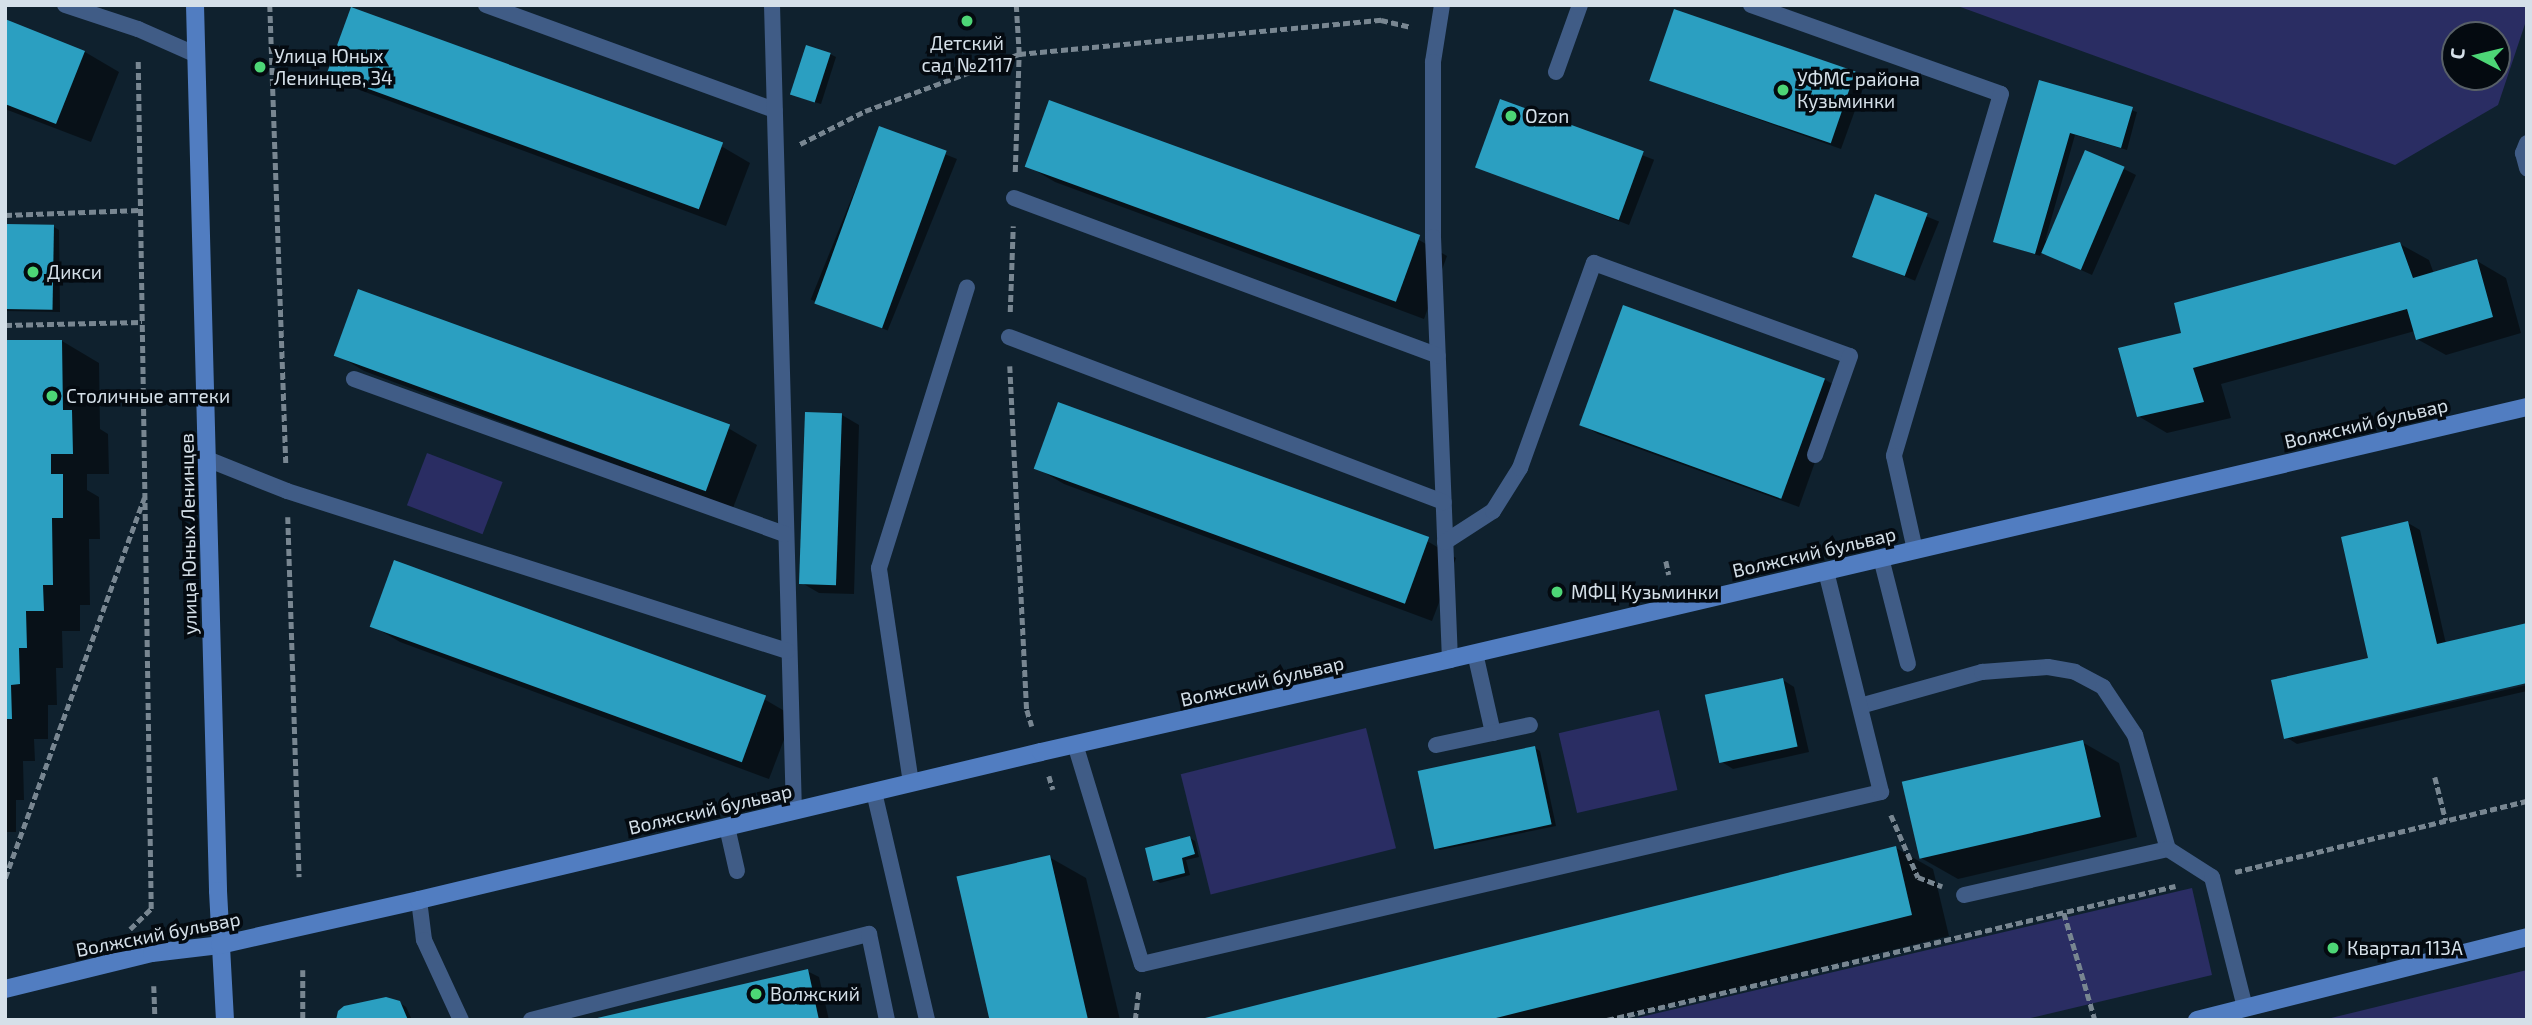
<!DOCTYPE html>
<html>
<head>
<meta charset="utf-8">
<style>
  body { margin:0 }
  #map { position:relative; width:2532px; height:1025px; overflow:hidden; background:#0f212e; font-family:"Exo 2",sans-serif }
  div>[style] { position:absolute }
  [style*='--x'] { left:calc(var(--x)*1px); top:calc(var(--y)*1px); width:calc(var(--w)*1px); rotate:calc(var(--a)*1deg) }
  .green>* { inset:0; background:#2a2d63; transform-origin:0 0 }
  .shadow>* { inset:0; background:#0007; transform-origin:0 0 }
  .building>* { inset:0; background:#2b9fc1; transform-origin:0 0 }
  .path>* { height:4.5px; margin-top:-2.25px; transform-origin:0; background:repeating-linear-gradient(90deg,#788691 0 7px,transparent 0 10.5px) }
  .lane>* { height:16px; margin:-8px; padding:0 8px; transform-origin:8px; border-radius:8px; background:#405c86 }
  .secondary>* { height:18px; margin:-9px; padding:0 9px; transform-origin:9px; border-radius:9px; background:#517dc1 }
  .dots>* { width:19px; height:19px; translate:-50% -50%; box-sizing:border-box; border:4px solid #040a10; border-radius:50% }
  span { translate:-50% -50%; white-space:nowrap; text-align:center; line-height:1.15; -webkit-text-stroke:7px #040a10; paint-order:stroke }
  .poi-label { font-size:19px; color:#d5e0e9 }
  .left { translate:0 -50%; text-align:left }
  .street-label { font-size:19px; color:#d5e0e9 }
  .frame { position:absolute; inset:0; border:7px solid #d5e0e9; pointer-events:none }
  .north { position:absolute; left:2441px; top:21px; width:70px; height:70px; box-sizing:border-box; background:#040a10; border:2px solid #586067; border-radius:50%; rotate:277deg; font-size:19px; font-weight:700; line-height:28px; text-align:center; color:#d5e0e9 }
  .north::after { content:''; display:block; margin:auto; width:24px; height:32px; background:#4dd676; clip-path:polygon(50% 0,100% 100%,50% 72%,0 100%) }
</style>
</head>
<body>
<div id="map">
  <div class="green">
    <div style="clip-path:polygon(evenodd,1955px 5px,2527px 5px,2527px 18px,2498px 105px,2395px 165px,1955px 5px,2455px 35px,2497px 35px,2497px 77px,2455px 77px,2455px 35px)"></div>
    <div style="left:427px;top:453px;width:81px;height:56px;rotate:21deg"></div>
    <div style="left:1659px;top:710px;width:82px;height:103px;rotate:77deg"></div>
    <div style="left:1366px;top:728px;width:124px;height:191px;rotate:76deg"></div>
    <div style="clip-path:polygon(2192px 888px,2212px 975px,2022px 1020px,1628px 1020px)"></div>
    <div style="clip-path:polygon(2527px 970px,2527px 1020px,2323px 1020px)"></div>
  </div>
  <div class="shadow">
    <div style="clip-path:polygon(5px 21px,85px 52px,119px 72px,91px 142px,5px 109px)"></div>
    <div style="clip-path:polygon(830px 54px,836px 57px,821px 104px,798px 97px)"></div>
    <div style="clip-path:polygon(328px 72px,721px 146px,750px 163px,726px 226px,357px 89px)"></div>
    <div style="clip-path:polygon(1854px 73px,1866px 80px,1841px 149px,1651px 81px)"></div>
    <div style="clip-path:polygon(2040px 83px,2137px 112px,2127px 150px,2075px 135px,2045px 241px,2124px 169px,2136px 175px,2092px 275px,2042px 252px,2040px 256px,1995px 241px)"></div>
    <div style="left:1501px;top:101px;width:164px;height:70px;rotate:21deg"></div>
    <div style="clip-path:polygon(1050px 102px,1419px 240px,1447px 256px,1424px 319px,1055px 182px,1026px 165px)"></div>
    <div style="left:880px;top:128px;width:83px;height:185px;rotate:22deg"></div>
    <div style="left:1876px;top:196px;width:68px;height:64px;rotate:22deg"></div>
    <div style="clip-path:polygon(5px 226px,54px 227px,59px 230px,60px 312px,5px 311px)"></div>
    <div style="clip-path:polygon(2400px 244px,2429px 260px,2434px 274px,2477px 261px,2506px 278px,2521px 333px,2446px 355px,2417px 339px,2415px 331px,2221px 384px,2231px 418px,2167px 433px,2138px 416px,2184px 335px)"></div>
    <div style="clip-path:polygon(62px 341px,99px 363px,100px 429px,108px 434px,109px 474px,87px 474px,87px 490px,99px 497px,100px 539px,89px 539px,90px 605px,80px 605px,80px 631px,62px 631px,63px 668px,56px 668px,57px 705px,48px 705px,48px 739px,34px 739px,35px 761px,23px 761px,24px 800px,16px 800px,16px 832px,6px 832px,5px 866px,5px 342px)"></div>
    <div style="clip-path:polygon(336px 354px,728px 428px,757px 445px,733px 508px,364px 371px)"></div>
    <div style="clip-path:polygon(1824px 379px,1841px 389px,1799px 507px,1598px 434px,1581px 424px)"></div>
    <div style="clip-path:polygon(842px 415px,859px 425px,854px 594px,819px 593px,802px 583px)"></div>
    <div style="clip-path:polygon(1035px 467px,1427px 541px,1456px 558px,1432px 621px,1064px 484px)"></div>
    <div style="clip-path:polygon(2408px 523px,2420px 530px,2446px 644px,2293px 735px,2293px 738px,2527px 685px,2527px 691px,2297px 744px,2286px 737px,2371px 659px)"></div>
    <div style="clip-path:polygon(371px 625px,764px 699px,793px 716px,769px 779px,400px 642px)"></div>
    <div style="clip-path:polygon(1783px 680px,1794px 687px,1809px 752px,1733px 769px,1722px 762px)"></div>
    <div style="clip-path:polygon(2082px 742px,2119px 763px,2137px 837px,1958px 879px,1921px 858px)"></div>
    <div style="clip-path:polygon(1535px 748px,1540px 751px,1556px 826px,1440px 850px,1435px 847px)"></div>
    <div style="clip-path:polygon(1190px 838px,1195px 841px,1199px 857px,1186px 860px,1190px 875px,1160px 883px,1155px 880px)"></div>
    <div style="clip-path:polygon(1896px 848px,1933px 869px,1949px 936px,1608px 1020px,1200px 1020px)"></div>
    <div style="clip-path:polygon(1049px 857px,1086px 878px,1120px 1020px,993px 1020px)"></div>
    <div style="clip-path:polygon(807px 971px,819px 977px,829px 1020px,596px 1020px)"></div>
    <div style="clip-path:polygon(400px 1003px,406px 1007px,412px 1020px,338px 1020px)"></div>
  </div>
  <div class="building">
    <div style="left:351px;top:7px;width:396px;height:71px;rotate:20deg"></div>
    <div style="left:1674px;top:9px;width:192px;height:76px;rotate:19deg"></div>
    <div style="clip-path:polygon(5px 19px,85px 51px,56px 124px,5px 104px)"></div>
    <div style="left:806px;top:45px;width:26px;height:52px;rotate:18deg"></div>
    <div style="clip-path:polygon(2039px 80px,2133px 107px,2121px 148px,2070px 133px,2035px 254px,1993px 242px)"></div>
    <div style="left:1500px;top:99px;width:153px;height:73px;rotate:20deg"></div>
    <div style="left:1049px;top:100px;width:395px;height:71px;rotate:20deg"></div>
    <div style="left:879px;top:126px;width:72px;height:189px;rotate:20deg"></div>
    <div style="left:2085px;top:150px;width:43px;height:112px;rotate:23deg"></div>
    <div style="left:1875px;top:194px;width:56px;height:67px;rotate:20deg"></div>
    <div style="left:5px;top:224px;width:49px;height:85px;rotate:1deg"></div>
    <div style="clip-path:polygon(2400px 242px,2413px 278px,2477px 259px,2493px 317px,2416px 340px,2407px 309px,2193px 368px,2204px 402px,2137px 417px,2118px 348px,2181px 333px,2174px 303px)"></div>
    <div style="left:358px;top:289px;width:396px;height:71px;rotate:20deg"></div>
    <div style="left:1623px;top:305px;width:215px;height:128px;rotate:20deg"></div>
    <div style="clip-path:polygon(5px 340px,62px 340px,63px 410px,72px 410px,73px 454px,51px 454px,51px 474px,63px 474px,63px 518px,52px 518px,53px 585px,43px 585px,44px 611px,26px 611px,27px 648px,19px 648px,20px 684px,11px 685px,12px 719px,5px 719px)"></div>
    <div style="left:1058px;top:402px;width:395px;height:71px;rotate:20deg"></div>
    <div style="left:805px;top:412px;width:37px;height:172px;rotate:2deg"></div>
    <div style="clip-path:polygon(2408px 521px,2437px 644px,2527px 623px,2527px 683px,2284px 739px,2271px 680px,2368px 658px,2341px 537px)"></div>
    <div style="left:394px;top:560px;width:396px;height:71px;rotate:20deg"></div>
    <div style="left:1783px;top:678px;width:70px;height:80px;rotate:78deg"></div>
    <div style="left:2083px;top:740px;width:79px;height:186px;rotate:77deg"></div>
    <div style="left:1535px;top:746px;width:80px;height:120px;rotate:78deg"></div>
    <div style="clip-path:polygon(1190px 836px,1195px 854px,1182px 858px,1185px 873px,1153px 881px,1145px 848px)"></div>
    <div style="clip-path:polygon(1896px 846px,1912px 915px,1488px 1020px,1197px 1020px)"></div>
    <div style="left:1050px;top:855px;width:170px;height:96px;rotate:77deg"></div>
    <div style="clip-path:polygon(808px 969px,819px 1020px,593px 1020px,593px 1019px)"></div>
    <div style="clip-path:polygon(386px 997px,400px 1001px,408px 1020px,336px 1020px,338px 1011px,344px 1006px)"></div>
  </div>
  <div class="path">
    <div style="--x:270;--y:5;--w:458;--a:88"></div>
    <div style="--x:800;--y:144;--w:73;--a:-26.9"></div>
    <div style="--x:865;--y:111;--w:164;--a:-20.3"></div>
    <div style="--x:1019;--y:54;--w:364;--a:-5.4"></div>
    <div style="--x:1381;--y:20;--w:31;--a:13"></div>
    <div style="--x:1015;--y:172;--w:118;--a:-88.1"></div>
    <div style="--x:1019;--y:54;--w:49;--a:-93.5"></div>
    <div style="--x:5;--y:215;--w:135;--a:-2.1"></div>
    <div style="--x:1010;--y:312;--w:86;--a:-88"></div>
    <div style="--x:5;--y:325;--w:137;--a:-1.3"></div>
    <div style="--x:1010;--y:366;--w:344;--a:87.2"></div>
    <div style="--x:1027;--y:710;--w:17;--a:73"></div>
    <div style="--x:288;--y:517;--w:360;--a:88.2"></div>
    <div style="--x:1666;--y:561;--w:14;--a:78"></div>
    <div style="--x:1049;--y:776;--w:14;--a:73"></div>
    <div style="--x:2435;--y:777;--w:45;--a:76"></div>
    <div style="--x:1891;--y:815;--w:68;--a:66.5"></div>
    <div style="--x:1918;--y:877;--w:26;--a:21"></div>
    <div style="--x:2235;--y:872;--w:301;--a:-13.7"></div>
    <div style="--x:5;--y:878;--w:405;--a:-69.9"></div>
    <div style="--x:2064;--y:913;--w:111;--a:73.8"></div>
    <div style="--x:130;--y:929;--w:29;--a:-44"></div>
    <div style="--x:151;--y:909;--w:850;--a:-90.88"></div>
    <div style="--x:303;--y:970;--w:50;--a:90"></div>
    <div style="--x:154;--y:986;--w:34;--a:88"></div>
    <div style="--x:1135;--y:1020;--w:31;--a:-83"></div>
    <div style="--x:1607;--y:1020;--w:584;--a:-13.27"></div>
  </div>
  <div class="lane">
    <div style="--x:65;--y:5;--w:77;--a:18.2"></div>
    <div style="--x:138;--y:29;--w:64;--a:23.8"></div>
    <div style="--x:486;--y:5;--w:307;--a:20"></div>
    <div style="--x:772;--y:5;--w:806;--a:88.44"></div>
    <div style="--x:1442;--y:5;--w:58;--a:99"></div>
    <div style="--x:1433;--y:62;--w:175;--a:90"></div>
    <div style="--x:1433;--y:237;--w:422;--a:87.7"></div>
    <div style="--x:1751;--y:5;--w:265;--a:19.6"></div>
    <div style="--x:2001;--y:94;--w:377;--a:106.5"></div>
    <div style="--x:1894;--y:456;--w:96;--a:77.4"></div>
    <div style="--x:1556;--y:72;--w:71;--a:-70.3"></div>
    <div style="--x:2527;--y:143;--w:11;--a:112"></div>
    <div style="--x:2523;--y:153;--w:16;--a:75"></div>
    <div style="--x:1014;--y:198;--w:452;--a:20.4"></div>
    <div style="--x:1009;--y:337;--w:465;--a:20.8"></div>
    <div style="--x:354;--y:379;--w:458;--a:19.8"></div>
    <div style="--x:207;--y:459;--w:86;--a:21.8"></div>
    <div style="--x:287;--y:491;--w:525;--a:17.74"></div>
    <div style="--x:1445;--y:542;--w:57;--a:-32.9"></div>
    <div style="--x:1493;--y:511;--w:51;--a:-57.9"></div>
    <div style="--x:1520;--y:468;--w:218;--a:-70.2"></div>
    <div style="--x:1594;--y:263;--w:272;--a:20"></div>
    <div style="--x:1850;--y:356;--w:105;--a:109.5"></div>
    <div style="--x:1881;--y:558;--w:109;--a:75.7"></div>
    <div style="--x:1475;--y:653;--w:82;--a:77.3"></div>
    <div style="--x:1860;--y:706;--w:127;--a:-15.6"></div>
    <div style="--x:1982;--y:672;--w:66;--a:-4.3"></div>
    <div style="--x:2048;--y:667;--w:27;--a:10"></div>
    <div style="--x:2075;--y:672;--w:32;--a:28"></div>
    <div style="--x:2103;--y:687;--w:58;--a:56.3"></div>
    <div style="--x:2135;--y:735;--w:119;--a:73.9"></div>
    <div style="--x:2168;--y:849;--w:209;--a:167.3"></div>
    <div style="--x:1075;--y:744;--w:230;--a:73.1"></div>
    <div style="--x:1142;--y:964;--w:759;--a:-13.1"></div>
    <div style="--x:1881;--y:792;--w:228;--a:-104"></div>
    <div style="--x:1436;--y:745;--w:96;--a:-12"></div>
    <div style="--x:911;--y:783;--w:217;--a:-98.5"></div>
    <div style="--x:879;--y:568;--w:294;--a:-72.6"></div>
    <div style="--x:874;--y:792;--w:234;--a:76.9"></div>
    <div style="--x:727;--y:827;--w:45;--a:77.2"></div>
    <div style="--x:2168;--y:849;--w:52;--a:32.5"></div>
    <div style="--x:2212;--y:877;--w:134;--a:75.8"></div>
    <div style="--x:419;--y:900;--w:40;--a:82.9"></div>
    <div style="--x:424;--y:940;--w:88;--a:65.2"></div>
    <div style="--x:531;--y:1020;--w:349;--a:-14.3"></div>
    <div style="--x:869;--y:934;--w:88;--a:78.2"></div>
  </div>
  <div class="secondary">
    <div style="--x:195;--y:5;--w:886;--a:88.51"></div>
    <div style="--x:218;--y:891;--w:129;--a:86.9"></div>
    <div style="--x:5;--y:989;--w:151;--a:-13.8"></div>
    <div style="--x:152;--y:953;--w:68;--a:-6.7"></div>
    <div style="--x:220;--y:945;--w:204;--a:-12.7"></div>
    <div style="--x:419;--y:900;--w:639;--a:-13.38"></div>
    <div style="--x:1041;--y:752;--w:419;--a:-12.8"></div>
    <div style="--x:1450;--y:659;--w:1106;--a:-13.17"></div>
    <div style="--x:2197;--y:1020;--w:340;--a:-14.1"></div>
  </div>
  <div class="dots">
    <div style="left:967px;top:21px;background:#4dd676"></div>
    <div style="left:260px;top:67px;background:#4dd676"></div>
    <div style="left:1783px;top:90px;background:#4dd676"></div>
    <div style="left:1511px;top:116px;background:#4dd676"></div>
    <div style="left:33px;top:272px;background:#4dd676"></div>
    <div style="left:52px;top:396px;background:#4dd676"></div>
    <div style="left:1557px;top:592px;background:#4dd676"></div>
    <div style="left:2333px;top:948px;background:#4dd676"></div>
    <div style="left:756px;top:994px;background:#4dd676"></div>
  </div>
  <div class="poi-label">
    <span style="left:967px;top:54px">Детский<br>сад №2117</span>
    <span class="left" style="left:274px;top:67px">Улица Юных<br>Ленинцев, 34</span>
    <span class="left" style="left:1797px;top:90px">УФМС района<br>Кузьминки</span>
    <span class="left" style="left:1525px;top:116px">Ozon</span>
    <span class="left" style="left:47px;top:272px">Дикси</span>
    <span class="left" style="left:66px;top:396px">Столичные аптеки</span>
    <span class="left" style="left:1571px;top:592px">МФЦ Кузьминки</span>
    <span class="left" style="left:2347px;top:948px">Квартал 113А</span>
    <span class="left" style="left:770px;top:994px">Волжский</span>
  </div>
  <div class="street-label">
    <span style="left:2366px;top:423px;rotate:-13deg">Волжский бульвар</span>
    <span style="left:188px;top:534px;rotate:-91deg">улица Юных Ленинцев</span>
    <span style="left:1814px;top:552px;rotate:-13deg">Волжский бульвар</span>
    <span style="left:1262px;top:681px;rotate:-13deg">Волжский бульвар</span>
    <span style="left:710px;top:809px;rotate:-13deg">Волжский бульвар</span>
    <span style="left:158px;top:934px;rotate:-11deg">Волжский бульвар</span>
  </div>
  <div class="frame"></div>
  <div class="north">С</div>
</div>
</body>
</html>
